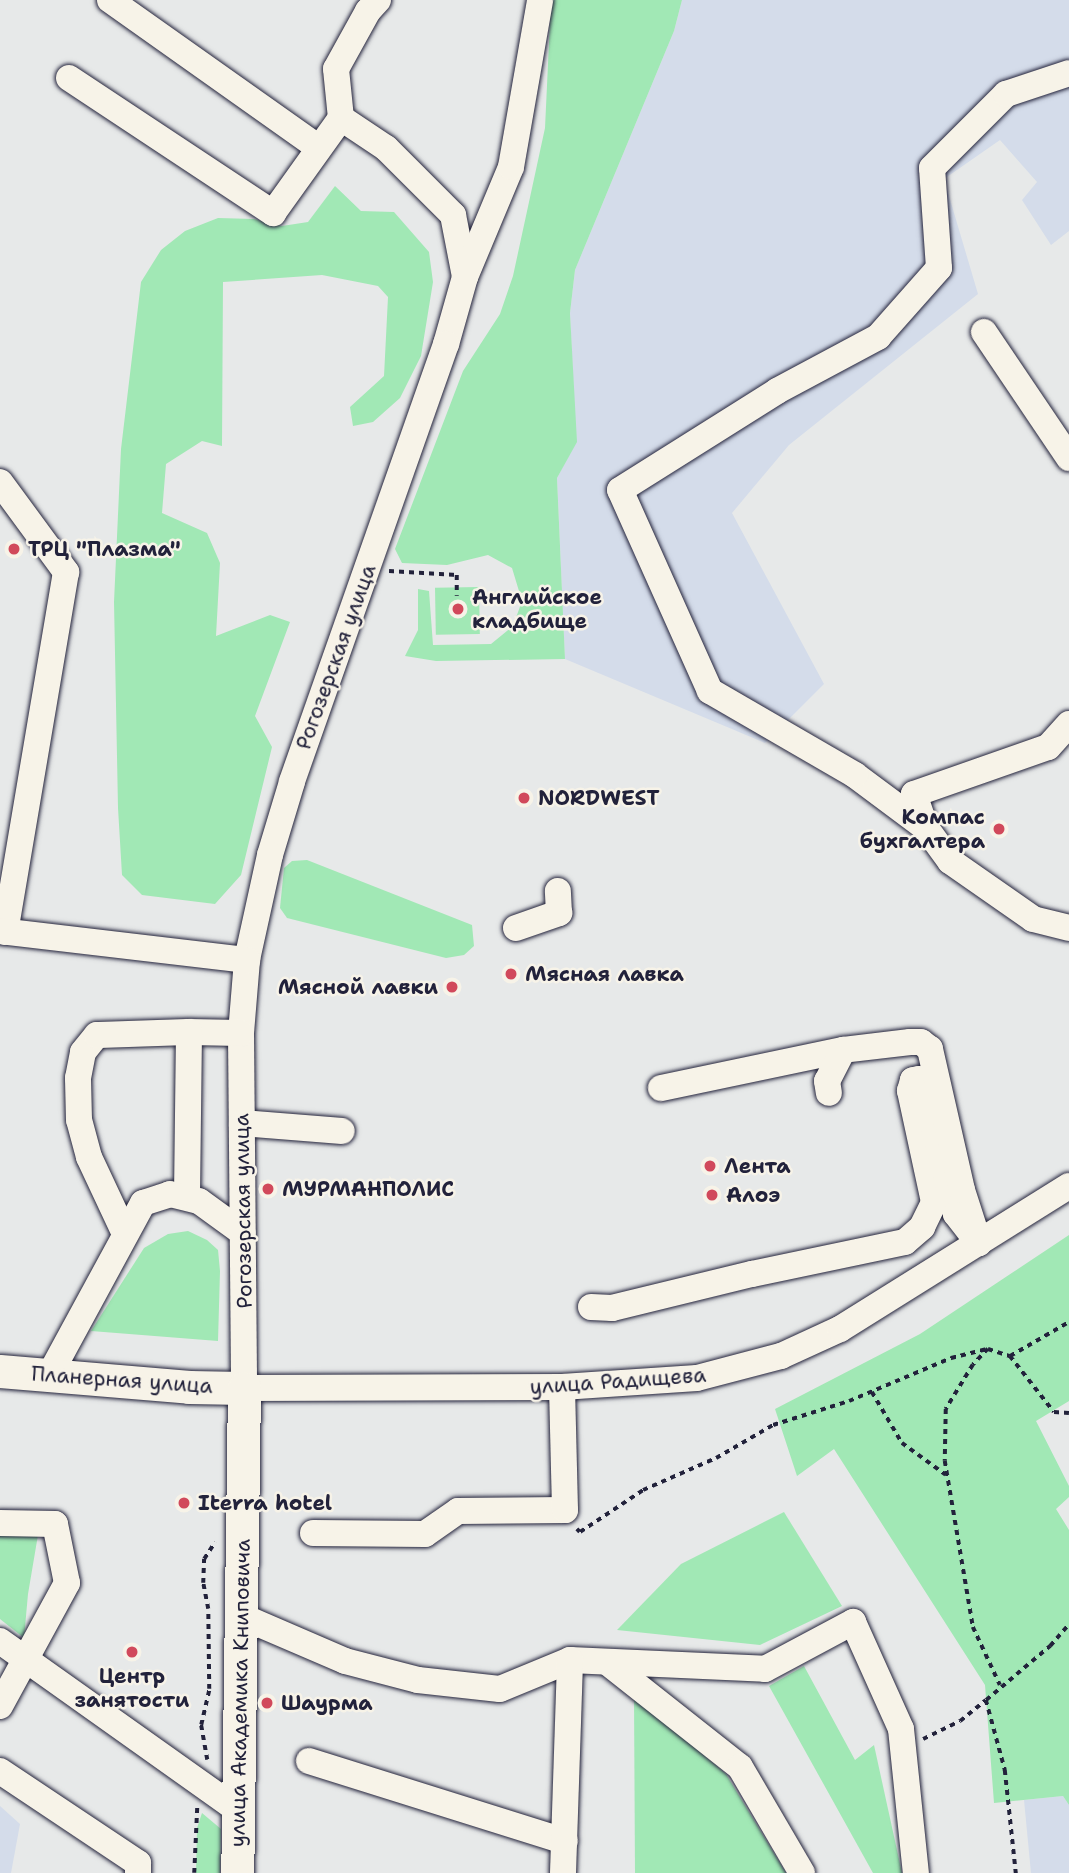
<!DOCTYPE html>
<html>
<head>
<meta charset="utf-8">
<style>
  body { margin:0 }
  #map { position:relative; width:1069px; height:1873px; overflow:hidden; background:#e7e9e9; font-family:"Shantell Sans",sans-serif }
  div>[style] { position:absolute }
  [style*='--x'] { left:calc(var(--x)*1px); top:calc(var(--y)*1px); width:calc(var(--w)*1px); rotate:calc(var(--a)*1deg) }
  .built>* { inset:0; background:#d4dcea }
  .green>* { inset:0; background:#a1e8b5; transform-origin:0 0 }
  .path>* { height:3.5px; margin-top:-1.75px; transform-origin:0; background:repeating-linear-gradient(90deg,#22223b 0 5px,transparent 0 10px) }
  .roads { filter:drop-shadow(0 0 2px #22223b) drop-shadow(0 0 2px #22223b) }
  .minor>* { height:26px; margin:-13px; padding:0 13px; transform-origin:13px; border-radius:13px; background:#f7f3e8 }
  .major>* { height:33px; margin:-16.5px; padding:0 16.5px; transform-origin:16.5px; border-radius:16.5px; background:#f7f3e8 }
  .dots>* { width:19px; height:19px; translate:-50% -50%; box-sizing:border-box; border:4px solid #f7f3e8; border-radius:50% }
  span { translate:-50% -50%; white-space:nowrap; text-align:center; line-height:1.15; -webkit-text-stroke:5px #f7f3e8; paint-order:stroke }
  .poi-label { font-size:21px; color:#22223b; font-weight:700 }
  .left { translate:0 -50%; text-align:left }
  .right { translate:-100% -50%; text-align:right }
  .street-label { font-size:21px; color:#22223b }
</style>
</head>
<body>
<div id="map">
  <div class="built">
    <div style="clip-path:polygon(682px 0,1069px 0,1069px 231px,1051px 245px,1022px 200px,1037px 182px,1000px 140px,944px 179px,978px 294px,789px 445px,732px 513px,824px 684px,765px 743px,565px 659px,557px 478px,576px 442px,570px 313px,575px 270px,674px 31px)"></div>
    <div style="clip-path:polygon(1063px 1796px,1069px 1805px,1069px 1873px,1031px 1873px,1024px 1800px)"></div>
    <div style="clip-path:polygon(0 1806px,20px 1824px,11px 1873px,0 1873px)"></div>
  </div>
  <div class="green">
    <div style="clip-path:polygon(551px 0,682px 0,674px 31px,575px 270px,570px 313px,577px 442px,557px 478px,565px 659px,436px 661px,405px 656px,418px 630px,418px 589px,429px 591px,433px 645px,491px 644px,513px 626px,522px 601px,512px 568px,488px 555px,447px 565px,402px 563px,395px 549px,463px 371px,500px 314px,513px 276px,545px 128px)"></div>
    <div style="clip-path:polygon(335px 186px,361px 211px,394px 212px,429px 252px,433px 282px,421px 356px,400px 398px,373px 422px,353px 426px,350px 407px,384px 376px,388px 297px,378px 286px,322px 275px,223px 282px,222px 446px,202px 441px,166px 464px,162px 513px,207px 533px,220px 563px,216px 636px,270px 615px,290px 622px,255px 716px,272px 747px,241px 875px,215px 904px,142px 895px,122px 875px,118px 808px,114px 602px,121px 449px,141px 282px,161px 250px,185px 231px,218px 218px,254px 219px,282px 226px,308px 222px)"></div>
    <div style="left:479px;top:587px;width:47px;height:44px;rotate:89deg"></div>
    <div style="clip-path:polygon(307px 860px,472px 925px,474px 946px,464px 955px,446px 958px,287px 918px,280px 908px,284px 868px,292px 861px)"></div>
    <div style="clip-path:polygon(188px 1231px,207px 1240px,218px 1250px,220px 1271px,218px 1341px,91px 1331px,144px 1248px,168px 1234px)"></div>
    <div style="clip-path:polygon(1069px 1235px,1069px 1401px,1036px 1421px,1069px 1486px,1069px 1497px,1056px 1509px,1069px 1530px,1069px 1805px,1063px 1796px,994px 1803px,985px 1685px,834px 1449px,797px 1476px,775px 1409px,920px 1334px)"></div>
    <div style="clip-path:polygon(784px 1512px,842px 1606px,760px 1645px,617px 1630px,681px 1564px)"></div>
    <div style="clip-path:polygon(0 1528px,39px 1529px,28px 1594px,24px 1638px,0 1619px)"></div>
    <div style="clip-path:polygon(804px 1666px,855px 1760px,874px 1745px,902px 1873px,873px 1873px,769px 1686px)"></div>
    <div style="clip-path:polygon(634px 1696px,726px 1774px,786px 1873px,635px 1873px)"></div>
    <div style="clip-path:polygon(202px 1813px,221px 1829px,220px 1873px,196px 1873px,197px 1828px)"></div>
  </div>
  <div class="path">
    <div style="--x:389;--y:571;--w:68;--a:3.4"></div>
    <div style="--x:457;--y:575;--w:21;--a:90"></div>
    <div style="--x:988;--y:1349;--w:22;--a:133"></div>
    <div style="--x:973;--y:1365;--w:52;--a:121.5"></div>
    <div style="--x:946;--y:1409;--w:52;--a:91.1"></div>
    <div style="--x:945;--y:1461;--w:168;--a:80.4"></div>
    <div style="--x:973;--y:1627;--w:64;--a:65"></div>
    <div style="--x:1010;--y:1356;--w:71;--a:51.8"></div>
    <div style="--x:1054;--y:1412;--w:15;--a:4"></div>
    <div style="--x:872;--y:1392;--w:59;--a:59.5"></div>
    <div style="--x:902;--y:1443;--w:54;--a:36"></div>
    <div style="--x:577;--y:1529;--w:4;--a:45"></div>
    <div style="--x:580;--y:1532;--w:76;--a:-33.7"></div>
    <div style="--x:643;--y:1490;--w:80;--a:-23.7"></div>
    <div style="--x:716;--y:1458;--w:66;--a:-30.1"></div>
    <div style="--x:773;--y:1425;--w:80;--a:-17.5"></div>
    <div style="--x:849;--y:1401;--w:111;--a:-22.9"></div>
    <div style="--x:951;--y:1358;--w:38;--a:-14"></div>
    <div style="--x:988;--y:1349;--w:23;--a:18"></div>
    <div style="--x:1010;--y:1356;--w:68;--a:-30"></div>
    <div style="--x:986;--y:1700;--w:73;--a:74.8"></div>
    <div style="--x:1005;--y:1770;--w:104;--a:83.9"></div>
    <div style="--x:923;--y:1739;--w:41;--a:-25.9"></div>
    <div style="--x:960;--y:1721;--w:33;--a:-39"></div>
    <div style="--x:986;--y:1700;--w:84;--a:-40.2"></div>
    <div style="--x:1050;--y:1646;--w:29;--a:-49"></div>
    <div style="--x:207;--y:1760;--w:36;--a:-100"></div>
    <div style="--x:201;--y:1725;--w:37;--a:-77"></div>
    <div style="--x:209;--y:1689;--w:80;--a:-90.7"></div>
    <div style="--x:208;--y:1609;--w:26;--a:-101"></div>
    <div style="--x:203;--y:1583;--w:24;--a:-88"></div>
    <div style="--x:204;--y:1559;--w:20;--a:-57"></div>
    <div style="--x:194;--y:1873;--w:65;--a:-87.4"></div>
  </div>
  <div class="roads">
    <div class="minor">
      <div style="--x:110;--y:0;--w:255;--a:35.3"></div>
      <div style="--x:378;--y:0;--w:15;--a:132"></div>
      <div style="--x:368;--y:11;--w:66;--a:118.9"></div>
      <div style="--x:336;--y:69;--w:49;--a:84.2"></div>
      <div style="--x:341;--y:118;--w:54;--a:33.7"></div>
      <div style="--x:386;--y:148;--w:95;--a:45"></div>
      <div style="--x:453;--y:215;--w:63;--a:79"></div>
      <div style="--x:465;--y:277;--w:70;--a:105.8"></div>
      <div style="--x:446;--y:344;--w:464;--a:109.4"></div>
      <div style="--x:292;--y:782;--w:76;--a:106.8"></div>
      <div style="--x:270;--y:855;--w:107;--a:102.4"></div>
      <div style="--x:247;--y:960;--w:73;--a:94.7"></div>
      <div style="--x:241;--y:1033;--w:355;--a:89.5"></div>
      <div style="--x:244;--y:1388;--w:318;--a:-0.2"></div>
      <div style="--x:562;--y:1387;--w:135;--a:-3.8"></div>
      <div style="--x:697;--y:1378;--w:87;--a:-14.7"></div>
      <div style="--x:781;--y:1356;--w:65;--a:-24.6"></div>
      <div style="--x:840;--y:1329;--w:270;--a:-32"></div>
      <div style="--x:69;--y:78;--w:245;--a:33.5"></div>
      <div style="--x:273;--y:213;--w:117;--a:-54.4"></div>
      <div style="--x:465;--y:277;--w:119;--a:-67.3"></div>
      <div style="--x:511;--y:167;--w:169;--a:-80.1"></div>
      <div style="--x:984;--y:332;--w:152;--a:56"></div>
      <div style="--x:0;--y:482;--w:112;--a:53.7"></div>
      <div style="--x:66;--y:572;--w:365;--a:99.6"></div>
      <div style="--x:1069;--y:724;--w:31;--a:132"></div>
      <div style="--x:1048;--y:747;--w:142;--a:160.7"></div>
      <div style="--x:914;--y:794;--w:36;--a:71"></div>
      <div style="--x:926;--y:828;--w:41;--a:54"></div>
      <div style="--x:950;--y:861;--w:101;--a:34.9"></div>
      <div style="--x:1033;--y:919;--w:37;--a:14"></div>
      <div style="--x:926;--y:828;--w:89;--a:-143.3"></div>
      <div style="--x:855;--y:775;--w:168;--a:-149.9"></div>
      <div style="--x:710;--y:691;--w:220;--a:-114.1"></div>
      <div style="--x:620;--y:490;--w:186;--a:-32.2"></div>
      <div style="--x:777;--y:391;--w:115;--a:-28.1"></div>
      <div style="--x:878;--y:337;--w:92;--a:-48.5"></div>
      <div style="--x:939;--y:268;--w:100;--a:-94"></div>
      <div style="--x:932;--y:168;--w:105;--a:-45"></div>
      <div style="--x:1006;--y:94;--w:66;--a:-18.4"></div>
      <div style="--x:516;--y:928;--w:46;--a:-19.2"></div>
      <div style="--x:559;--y:913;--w:22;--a:-93"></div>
      <div style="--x:0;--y:931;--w:249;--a:6.7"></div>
      <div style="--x:189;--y:1032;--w:52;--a:1.1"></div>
      <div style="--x:661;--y:1088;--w:186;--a:-11.8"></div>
      <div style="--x:242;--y:1123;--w:100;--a:4.6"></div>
      <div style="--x:125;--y:1234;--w:85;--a:-115.1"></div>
      <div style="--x:89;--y:1157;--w:38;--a:-105"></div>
      <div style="--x:79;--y:1120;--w:42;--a:-91.4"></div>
      <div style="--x:78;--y:1078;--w:26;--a:-79"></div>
      <div style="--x:83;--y:1052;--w:22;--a:-51"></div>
      <div style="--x:97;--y:1035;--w:92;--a:-1.9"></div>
      <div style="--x:189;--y:1032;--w:165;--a:90.7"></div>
      <div style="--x:591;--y:1307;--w:21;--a:3"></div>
      <div style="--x:612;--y:1308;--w:144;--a:-13.7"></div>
      <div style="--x:752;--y:1274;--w:156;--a:-11.8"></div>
      <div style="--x:905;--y:1242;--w:23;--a:-41"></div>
      <div style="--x:922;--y:1227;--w:28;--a:-64"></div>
      <div style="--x:934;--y:1202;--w:114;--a:-102.2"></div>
      <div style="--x:910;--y:1091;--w:11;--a:-75"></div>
      <div style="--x:913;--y:1080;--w:6;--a:-9"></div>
      <div style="--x:919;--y:1079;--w:6;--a:45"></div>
      <div style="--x:923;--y:1083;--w:135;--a:75.9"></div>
      <div style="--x:956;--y:1214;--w:37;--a:52"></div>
      <div style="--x:979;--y:1243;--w:56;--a:-107.8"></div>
      <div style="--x:962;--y:1190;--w:145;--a:-102.8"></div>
      <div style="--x:930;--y:1049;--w:11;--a:-142"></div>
      <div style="--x:921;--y:1042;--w:11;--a:180"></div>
      <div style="--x:910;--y:1042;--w:67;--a:173.2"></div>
      <div style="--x:843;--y:1050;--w:35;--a:117"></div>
      <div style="--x:827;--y:1081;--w:12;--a:81"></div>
      <div style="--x:49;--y:1376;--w:197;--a:-61.5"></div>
      <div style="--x:143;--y:1203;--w:28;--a:-18"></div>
      <div style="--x:170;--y:1194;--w:30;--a:14"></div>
      <div style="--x:199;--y:1201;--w:54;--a:36"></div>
      <div style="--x:0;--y:1523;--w:55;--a:1"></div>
      <div style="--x:55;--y:1524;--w:60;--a:78.5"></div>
      <div style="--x:67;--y:1583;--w:140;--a:118.6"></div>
      <div style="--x:313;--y:1533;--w:112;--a:0.5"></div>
      <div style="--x:425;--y:1534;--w:40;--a:-34.9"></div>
      <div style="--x:458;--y:1511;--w:107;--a:-0.5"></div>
      <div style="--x:565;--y:1510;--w:123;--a:-91.4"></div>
      <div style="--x:243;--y:1617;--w:111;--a:23.3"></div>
      <div style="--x:345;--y:1661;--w:75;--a:14.6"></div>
      <div style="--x:418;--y:1680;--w:82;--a:6.3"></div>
      <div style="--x:500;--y:1689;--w:76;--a:-22.5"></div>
      <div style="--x:570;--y:1660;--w:195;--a:2.6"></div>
      <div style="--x:765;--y:1669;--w:100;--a:-28.1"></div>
      <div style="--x:853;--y:1622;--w:117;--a:65.8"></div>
      <div style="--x:901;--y:1729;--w:145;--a:84.1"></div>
      <div style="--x:0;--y:1641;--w:292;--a:35.4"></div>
      <div style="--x:607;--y:1662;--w:169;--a:38.3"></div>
      <div style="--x:740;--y:1767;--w:123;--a:59.7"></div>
      <div style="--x:309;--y:1761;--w:268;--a:17.4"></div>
      <div style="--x:0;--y:1771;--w:166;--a:33.7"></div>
      <div style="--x:138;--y:1863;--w:10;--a:90"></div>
      <div style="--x:563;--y:1873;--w:213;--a:-88.1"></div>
    </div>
    <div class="major">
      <div style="--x:0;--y:1371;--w:190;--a:4.8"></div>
      <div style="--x:189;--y:1387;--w:55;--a:1"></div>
      <div style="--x:244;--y:1388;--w:485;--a:90.8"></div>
    </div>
  </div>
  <div class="dots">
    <div style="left:14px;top:549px;background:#d1495b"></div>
    <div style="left:458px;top:609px;background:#d1495b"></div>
    <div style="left:524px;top:798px;background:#d1495b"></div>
    <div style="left:999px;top:829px;background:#d1495b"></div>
    <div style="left:511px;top:974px;background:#d1495b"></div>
    <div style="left:452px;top:987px;background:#d1495b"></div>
    <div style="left:710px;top:1166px;background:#d1495b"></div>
    <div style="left:268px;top:1189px;background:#d1495b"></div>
    <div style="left:712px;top:1195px;background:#d1495b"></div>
    <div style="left:184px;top:1503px;background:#d1495b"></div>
    <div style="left:132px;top:1652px;background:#d1495b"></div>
    <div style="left:267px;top:1703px;background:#d1495b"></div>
  </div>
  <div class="poi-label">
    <span class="left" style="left:28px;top:549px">ТРЦ "Плазма"</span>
    <span class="left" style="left:472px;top:609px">Английское<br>кладбище</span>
    <span class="left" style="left:538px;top:798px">NORDWEST</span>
    <span class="right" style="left:985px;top:829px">Компас<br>бухгалтера</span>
    <span class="left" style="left:525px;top:974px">Мясная лавка</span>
    <span class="right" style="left:438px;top:987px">Мясной лавки</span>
    <span class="left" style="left:724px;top:1166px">Лента</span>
    <span class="left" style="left:282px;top:1189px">МУРМАНПОЛИС</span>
    <span class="left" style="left:726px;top:1195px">Алоэ</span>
    <span class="left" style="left:198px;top:1503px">Iterra hotel</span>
    <span style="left:132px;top:1688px">Центр<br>занятости</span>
    <span class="left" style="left:281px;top:1703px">Шаурма</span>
  </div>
  <div class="street-label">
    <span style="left:336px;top:657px;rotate:-70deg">Рогозерская улица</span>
    <span style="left:243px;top:1211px;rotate:-91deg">Рогозерская улица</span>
    <span style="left:122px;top:1380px;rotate:4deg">Планерная улица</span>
    <span style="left:618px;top:1381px;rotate:-4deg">улица Радищева</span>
    <span style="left:240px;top:1693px;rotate:-89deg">улица Академика Книповича</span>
  </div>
</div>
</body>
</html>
